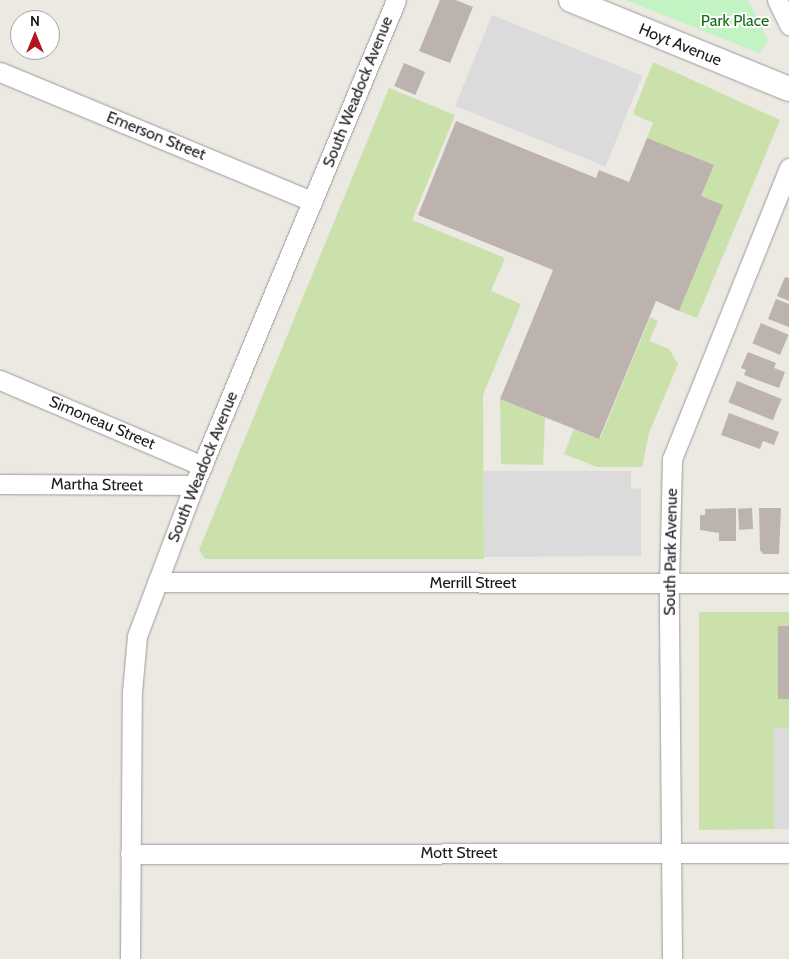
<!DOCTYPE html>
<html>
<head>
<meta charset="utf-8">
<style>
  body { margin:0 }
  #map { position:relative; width:789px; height:959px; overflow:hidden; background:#ece8e2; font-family:Cabin,sans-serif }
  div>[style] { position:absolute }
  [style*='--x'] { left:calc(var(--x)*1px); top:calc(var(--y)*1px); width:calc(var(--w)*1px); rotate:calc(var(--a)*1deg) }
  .grass>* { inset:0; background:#cbe1ac }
  .park>* { inset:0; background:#c2f3c2 }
  .parking>* { inset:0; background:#dbdbdb; transform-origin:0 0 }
  .building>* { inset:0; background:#bcb3af; transform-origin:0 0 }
  .roads { filter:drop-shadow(0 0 1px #9c9c9c) drop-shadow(0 0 1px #9c9c9c) }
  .minor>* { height:19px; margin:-9.5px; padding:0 9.5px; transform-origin:9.5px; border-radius:9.5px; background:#fff }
  .tertiary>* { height:24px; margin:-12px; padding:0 12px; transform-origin:12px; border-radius:12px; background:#fff }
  span { translate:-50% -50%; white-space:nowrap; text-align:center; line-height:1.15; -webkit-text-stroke:4px #fff; paint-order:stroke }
  .park-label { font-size:16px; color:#166d16 }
  .street-label { font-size:16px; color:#1b1b1b }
  .north { position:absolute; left:10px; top:10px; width:50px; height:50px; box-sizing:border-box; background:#fff; border:1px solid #a4a4a4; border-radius:50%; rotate:0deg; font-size:14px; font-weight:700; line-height:20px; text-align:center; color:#1b1b1b }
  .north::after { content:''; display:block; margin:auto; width:18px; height:22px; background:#b21421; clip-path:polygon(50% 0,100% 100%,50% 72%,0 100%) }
</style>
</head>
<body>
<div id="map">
  <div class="grass">
    <div style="clip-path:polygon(653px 62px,780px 120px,697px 318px,679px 311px,722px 205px,701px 196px,713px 165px,647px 138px,653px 123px,633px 114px)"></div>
    <div style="clip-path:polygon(389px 88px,455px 115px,412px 220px,505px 258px,491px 291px,521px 304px,483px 395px,484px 559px,205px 559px,199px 550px)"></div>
    <div style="clip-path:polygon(650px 317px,658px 321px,649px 341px,669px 349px,678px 364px,649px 433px,642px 467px,597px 467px,564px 454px,574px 429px,600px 439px)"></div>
    <div style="clip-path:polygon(500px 399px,545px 417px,543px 465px,501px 464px)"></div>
    <div style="clip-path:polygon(699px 612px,789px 612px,789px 626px,778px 626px,778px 699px,789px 699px,789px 728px,774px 728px,774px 829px,699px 830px)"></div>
  </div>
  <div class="park">
    <div style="clip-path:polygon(625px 0,748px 0,768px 40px,759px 53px)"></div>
  </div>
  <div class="parking">
    <div style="left:492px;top:15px;width:162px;height:98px;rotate:22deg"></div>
    <div style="clip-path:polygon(484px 471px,631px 471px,631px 488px,641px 489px,641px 556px,484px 557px)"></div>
    <div style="left:774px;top:728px;width:15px;height:101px"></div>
  </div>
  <div class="building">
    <div style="clip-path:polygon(440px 0,456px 0,473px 7px,450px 63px,419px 51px)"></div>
    <div style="left:404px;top:63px;width:23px;height:25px;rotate:23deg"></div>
    <div style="clip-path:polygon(456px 121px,596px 178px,599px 170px,629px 182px,647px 138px,714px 165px,701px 196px,723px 205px,679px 311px,656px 301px,599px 439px,500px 399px,553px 270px,418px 215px)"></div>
    <div style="clip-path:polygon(785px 277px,789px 278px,789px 301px,777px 296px)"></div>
    <div style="clip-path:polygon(776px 299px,789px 304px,789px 327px,768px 319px)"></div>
    <div style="left:761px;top:323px;width:30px;height:22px;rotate:23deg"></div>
    <div style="clip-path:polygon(748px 352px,776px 363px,774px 368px,785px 372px,779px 388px,744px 375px,746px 370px,741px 368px)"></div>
    <div style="left:737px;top:381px;width:48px;height:23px;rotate:22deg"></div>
    <div style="clip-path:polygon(729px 413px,779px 432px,774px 445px,763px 441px,760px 449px,721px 435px)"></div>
    <div style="clip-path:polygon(736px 508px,736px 541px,719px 541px,719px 533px,700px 530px,700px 515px,705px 515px,705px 509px)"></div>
    <div style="left:752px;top:508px;width:21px;height:14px;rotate:87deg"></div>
    <div style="clip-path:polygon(759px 508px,781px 508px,779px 554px,763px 554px,760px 550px)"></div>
    <div style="left:778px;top:626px;width:11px;height:73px"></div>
  </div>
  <div class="roads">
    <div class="minor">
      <div style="--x:777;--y:0;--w:28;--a:64"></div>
      <div style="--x:0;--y:72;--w:338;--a:22.5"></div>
      <div style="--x:0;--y:380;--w:220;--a:23"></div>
      <div style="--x:0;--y:484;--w:194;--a:0.3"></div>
      <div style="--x:157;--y:582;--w:632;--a:0.09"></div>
      <div style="--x:130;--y:854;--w:659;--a:-0.09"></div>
      <div style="--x:130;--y:959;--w:267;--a:-89.6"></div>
      <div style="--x:132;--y:692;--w:56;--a:-84.9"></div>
      <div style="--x:137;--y:636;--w:161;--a:-69.3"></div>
      <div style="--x:194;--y:485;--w:525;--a:-67.39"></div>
      <div style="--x:672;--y:959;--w:376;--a:-90.5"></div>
      <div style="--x:669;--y:583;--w:124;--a:-88.6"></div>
      <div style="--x:672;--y:459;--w:314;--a:-68.1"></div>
    </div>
    <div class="tertiary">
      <div style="--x:571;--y:0;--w:235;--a:22.2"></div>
    </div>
  </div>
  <div class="park-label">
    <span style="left:735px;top:21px">Park Place</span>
  </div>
  <div class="street-label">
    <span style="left:680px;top:45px;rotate:22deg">Hoyt Avenue</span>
    <span style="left:358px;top:92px;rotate:-68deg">South Weadock Avenue</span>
    <span style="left:156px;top:136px;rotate:22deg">Emerson Street</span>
    <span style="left:102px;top:423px;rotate:23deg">Simoneau Street</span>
    <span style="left:203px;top:467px;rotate:-68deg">South Weadock Avenue</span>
    <span style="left:97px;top:485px;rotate:1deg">Martha Street</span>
    <span style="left:671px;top:552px;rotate:-89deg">South Park Avenue</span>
    <span style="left:473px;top:583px">Merrill Street</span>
    <span style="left:459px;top:853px">Mott Street</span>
  </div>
  <div class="north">N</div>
</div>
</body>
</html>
